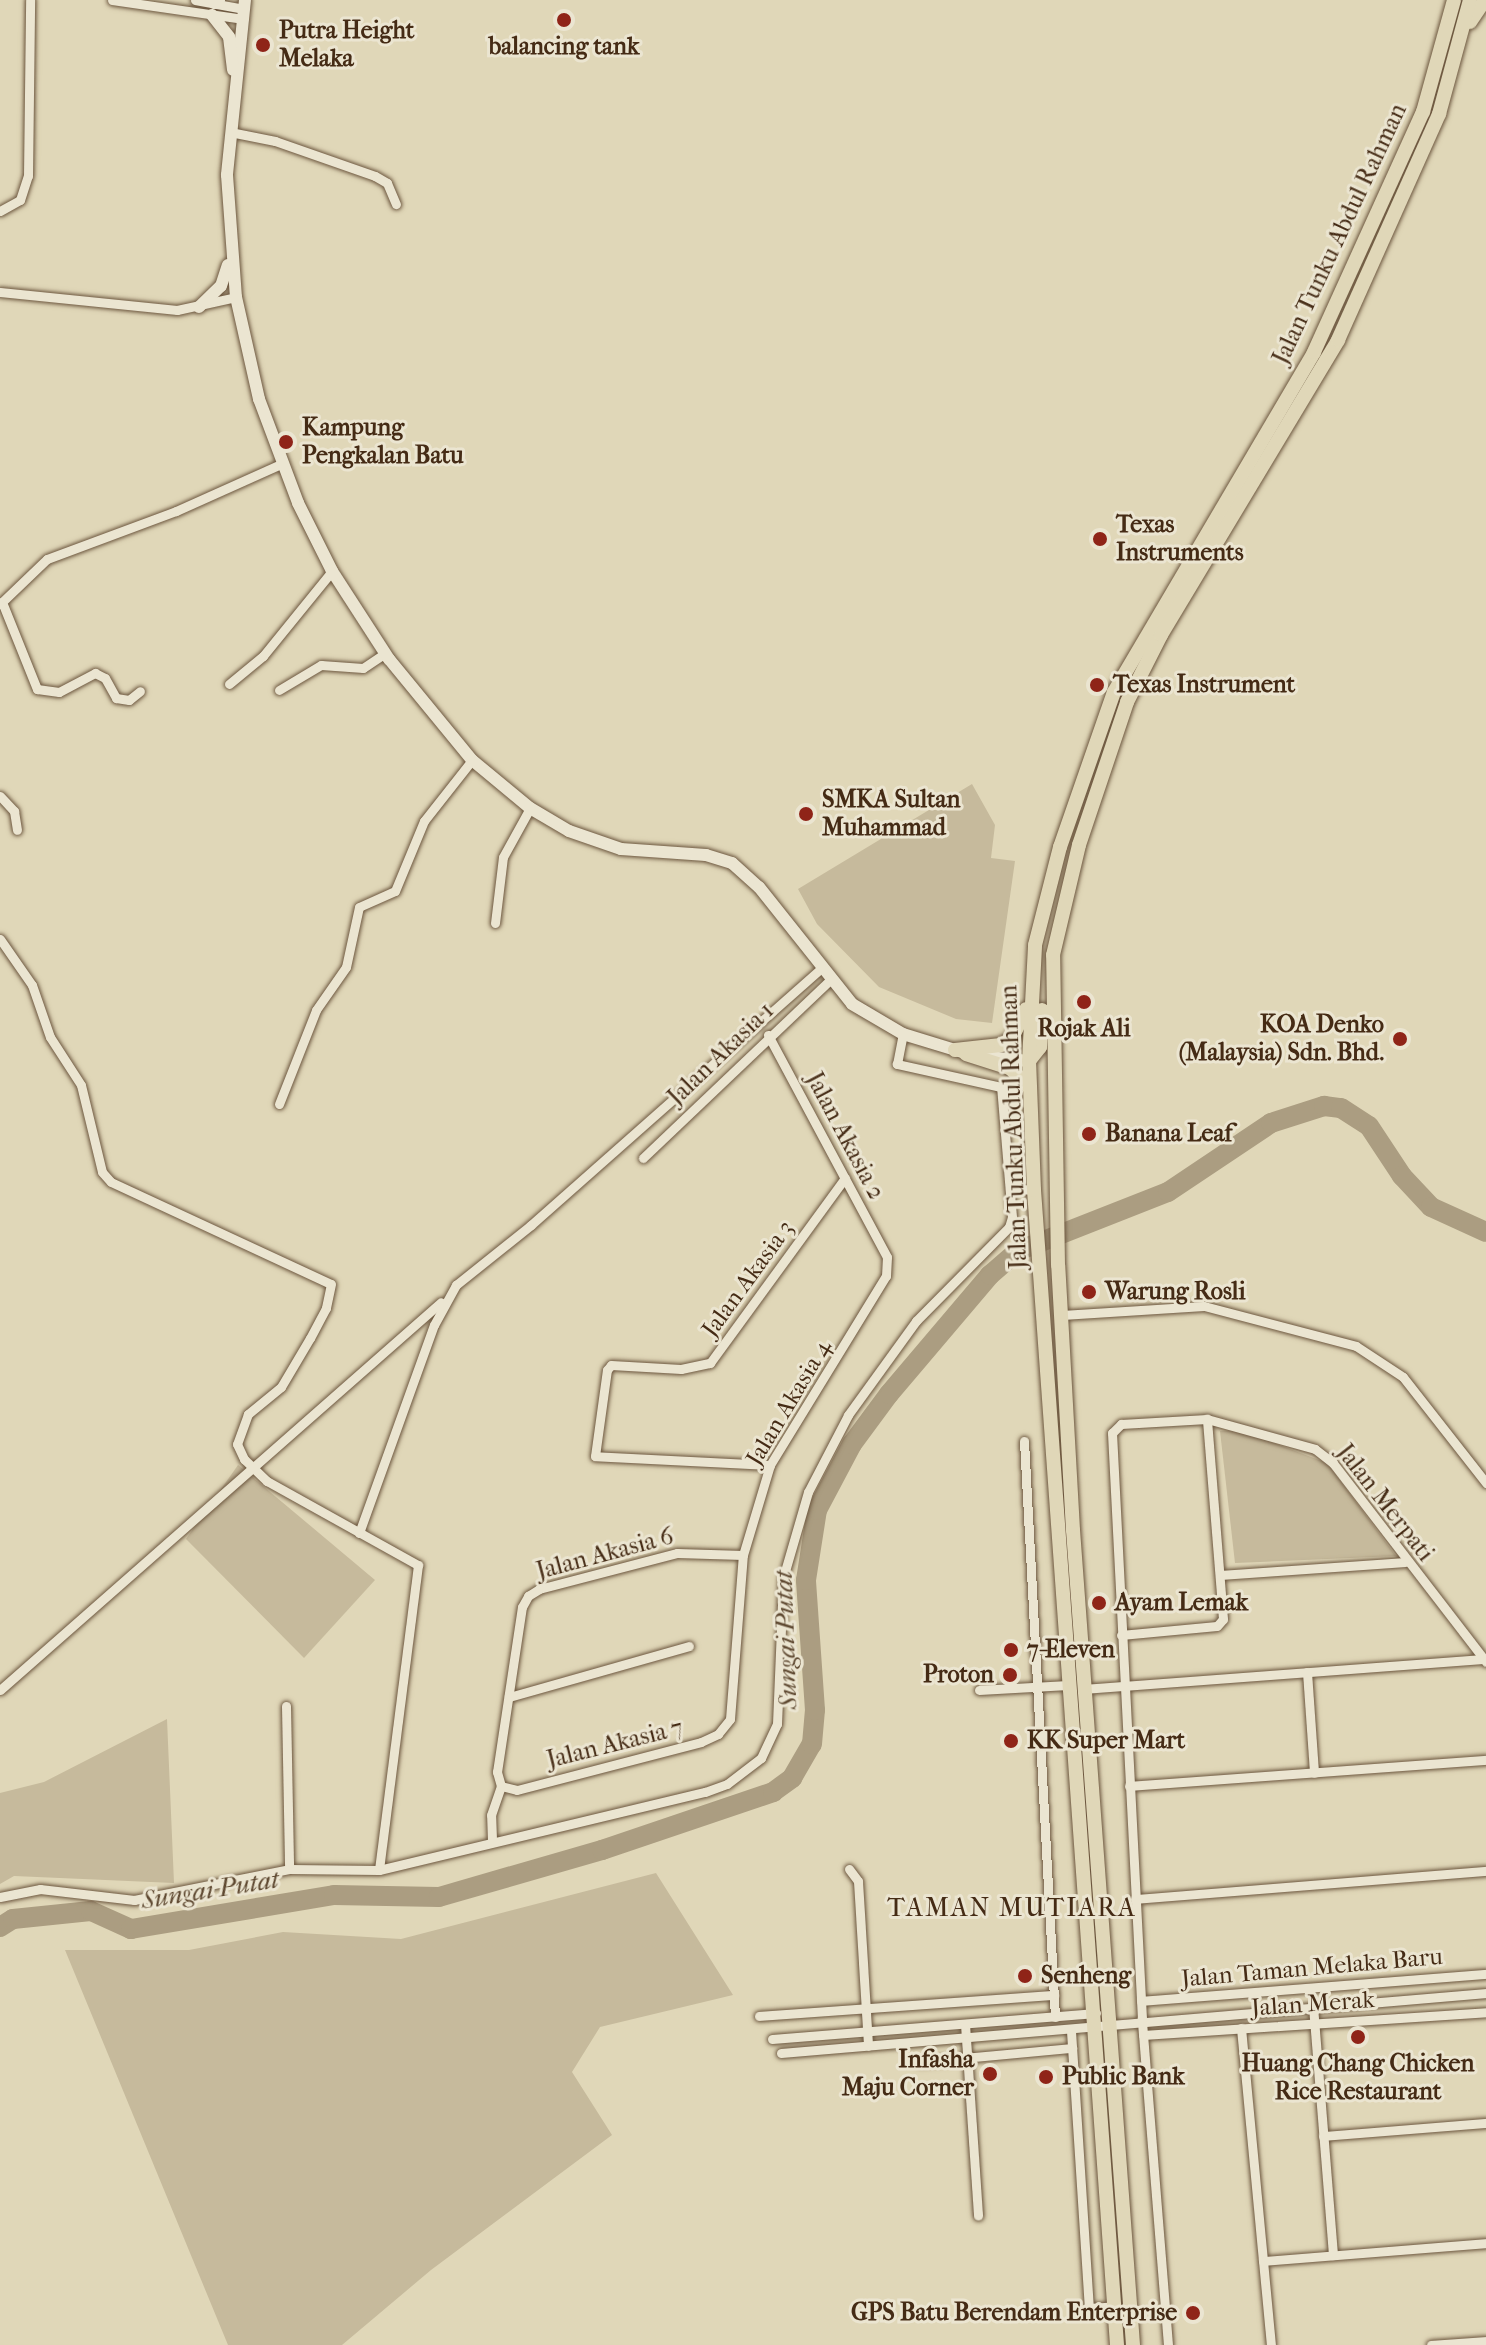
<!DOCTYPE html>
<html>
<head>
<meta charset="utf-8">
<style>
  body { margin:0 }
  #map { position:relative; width:1486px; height:2345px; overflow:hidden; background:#e0d7b8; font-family:"IM FELL French Canon",serif }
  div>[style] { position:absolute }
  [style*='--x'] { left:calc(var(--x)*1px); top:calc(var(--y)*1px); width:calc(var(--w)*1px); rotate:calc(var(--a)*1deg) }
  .green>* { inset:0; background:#c6ba9c }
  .river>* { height:20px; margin:-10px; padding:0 10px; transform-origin:10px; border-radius:10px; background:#ab9d81 }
  .roads { filter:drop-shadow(0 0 2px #6c563e) drop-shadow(0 0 2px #6c563e) }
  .minor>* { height:9px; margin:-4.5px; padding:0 4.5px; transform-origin:4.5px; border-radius:4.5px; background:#ebe5d1 }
  .secondary>* { height:12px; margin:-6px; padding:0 6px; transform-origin:6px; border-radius:6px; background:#ebe5d1 }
  .primary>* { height:14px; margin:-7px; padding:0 7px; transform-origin:7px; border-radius:7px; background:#e0d7b8 }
  .dots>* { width:22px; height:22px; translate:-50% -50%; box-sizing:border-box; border:4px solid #ebe5d1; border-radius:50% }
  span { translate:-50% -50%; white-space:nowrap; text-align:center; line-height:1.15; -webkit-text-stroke:6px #ebe5d1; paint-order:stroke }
  .poi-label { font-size:24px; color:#452b15; font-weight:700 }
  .left { translate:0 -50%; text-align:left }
  .right { translate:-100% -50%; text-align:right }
  .street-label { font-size:24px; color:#452b15 }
  .water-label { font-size:26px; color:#5e4830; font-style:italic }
  .neighbourhood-label { font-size:26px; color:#452b15; letter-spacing:2px }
</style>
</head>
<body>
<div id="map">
  <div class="green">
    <div style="clip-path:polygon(972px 784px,995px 825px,991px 858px,1015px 861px,992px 1023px,956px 1019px,879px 987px,817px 924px,798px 889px)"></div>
    <div style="clip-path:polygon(1240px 1430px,1327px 1463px,1396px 1556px,1235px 1563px,1220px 1431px)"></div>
    <div style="clip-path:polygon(238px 1465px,375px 1580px,304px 1658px,186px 1539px)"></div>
    <div style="clip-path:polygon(167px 1719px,174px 1883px,14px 1876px,0 1884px,0 1793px,44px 1782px)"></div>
    <div style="clip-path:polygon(656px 1873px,733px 1995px,600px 2027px,572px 2072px,612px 2135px,431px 2270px,342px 2345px,228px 2345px,65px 1950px,189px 1950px,283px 1932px,401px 1939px)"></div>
  </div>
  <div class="river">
    <div style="--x:0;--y:1927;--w:15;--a:-32"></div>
    <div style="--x:13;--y:1919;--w:78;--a:-5.9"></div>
    <div style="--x:91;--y:1911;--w:44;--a:24.2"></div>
    <div style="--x:131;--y:1929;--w:206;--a:-9.5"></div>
    <div style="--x:334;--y:1895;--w:105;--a:1.1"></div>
    <div style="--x:439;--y:1897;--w:170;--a:-16.1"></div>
    <div style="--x:602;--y:1850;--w:181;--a:-18.7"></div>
    <div style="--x:773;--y:1792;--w:24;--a:-36"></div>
    <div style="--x:792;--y:1778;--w:39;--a:-60"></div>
    <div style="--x:812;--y:1744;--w:34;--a:-85"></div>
    <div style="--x:815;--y:1710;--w:130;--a:-94"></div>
    <div style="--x:806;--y:1580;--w:71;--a:-81.1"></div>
    <div style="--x:817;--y:1510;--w:75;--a:-62.1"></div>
    <div style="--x:852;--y:1444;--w:62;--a:-53.5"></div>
    <div style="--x:889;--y:1394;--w:156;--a:-49.7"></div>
    <div style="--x:990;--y:1275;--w:37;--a:-41"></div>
    <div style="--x:1018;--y:1251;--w:161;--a:-21.5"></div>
    <div style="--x:1168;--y:1192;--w:124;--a:-33.8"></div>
    <div style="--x:1271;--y:1123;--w:56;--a:-17.8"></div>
    <div style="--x:1324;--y:1106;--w:17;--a:7"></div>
    <div style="--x:1341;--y:1108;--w:33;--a:33"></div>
    <div style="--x:1369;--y:1126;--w:60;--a:56.6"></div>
    <div style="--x:1402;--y:1176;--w:42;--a:46.9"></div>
    <div style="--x:1431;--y:1207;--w:60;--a:24.4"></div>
  </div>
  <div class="roads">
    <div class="minor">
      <div style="--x:112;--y:0;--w:133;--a:8.2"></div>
      <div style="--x:195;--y:0;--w:50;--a:10.4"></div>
      <div style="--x:230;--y:132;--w:46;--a:11.3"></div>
      <div style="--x:275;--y:141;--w:106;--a:19.3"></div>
      <div style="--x:375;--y:176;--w:14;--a:30"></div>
      <div style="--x:387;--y:183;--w:23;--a:67"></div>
      <div style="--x:0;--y:211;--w:23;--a:-29"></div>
      <div style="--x:20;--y:200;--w:25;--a:-72"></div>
      <div style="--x:28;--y:176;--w:176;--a:-89.3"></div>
      <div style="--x:0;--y:292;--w:178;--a:5.8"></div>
      <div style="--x:177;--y:310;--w:60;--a:-12.4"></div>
      <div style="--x:2;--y:602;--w:94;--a:68.1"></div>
      <div style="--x:37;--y:689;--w:22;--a:8"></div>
      <div style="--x:59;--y:692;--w:41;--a:-27.8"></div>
      <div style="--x:95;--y:673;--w:11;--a:27"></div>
      <div style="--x:105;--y:678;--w:23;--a:61"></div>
      <div style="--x:116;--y:698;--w:13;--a:9"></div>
      <div style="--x:129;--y:700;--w:14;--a:-39"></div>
      <div style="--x:0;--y:604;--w:65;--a:-43.8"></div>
      <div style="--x:47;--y:559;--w:138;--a:-20.4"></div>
      <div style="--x:176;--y:511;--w:115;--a:-24.1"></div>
      <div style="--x:229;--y:684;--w:44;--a:-39.5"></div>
      <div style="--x:263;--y:656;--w:109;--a:-50.9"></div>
      <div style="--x:279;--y:690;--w:49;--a:-30.8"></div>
      <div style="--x:321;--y:665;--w:42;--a:4.1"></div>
      <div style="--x:363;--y:668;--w:27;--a:-34"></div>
      <div style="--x:0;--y:796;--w:21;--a:47"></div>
      <div style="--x:14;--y:811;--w:19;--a:81"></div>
      <div style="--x:495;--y:923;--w:66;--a:-83.1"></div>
      <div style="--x:503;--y:857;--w:56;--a:-61.1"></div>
      <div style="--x:0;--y:939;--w:56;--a:55.2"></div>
      <div style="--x:32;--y:985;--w:55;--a:70.9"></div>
      <div style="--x:50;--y:1037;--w:57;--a:57.1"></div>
      <div style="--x:81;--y:1085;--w:89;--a:76.4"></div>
      <div style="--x:102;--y:1172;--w:13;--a:48"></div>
      <div style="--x:111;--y:1182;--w:242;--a:24.9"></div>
      <div style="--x:331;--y:1284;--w:25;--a:102"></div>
      <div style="--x:326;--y:1308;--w:34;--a:118"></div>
      <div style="--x:310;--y:1338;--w:57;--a:120.6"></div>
      <div style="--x:281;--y:1387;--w:43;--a:140.7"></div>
      <div style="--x:248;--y:1414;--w:32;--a:110"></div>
      <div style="--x:237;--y:1444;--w:17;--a:65"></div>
      <div style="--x:244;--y:1459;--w:32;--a:44"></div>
      <div style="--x:267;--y:1481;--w:173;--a:29.1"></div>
      <div style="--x:418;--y:1565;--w:307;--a:97.3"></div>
      <div style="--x:279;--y:1104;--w:101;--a:-68.5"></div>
      <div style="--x:316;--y:1010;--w:52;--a:-55.1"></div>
      <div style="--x:346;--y:967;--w:61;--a:-77.8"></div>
      <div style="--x:359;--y:907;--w:39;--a:-24"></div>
      <div style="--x:395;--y:891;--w:76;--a:-67.5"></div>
      <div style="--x:424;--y:821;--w:78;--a:-51.8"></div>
      <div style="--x:643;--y:1158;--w:257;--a:-43.6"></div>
      <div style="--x:1010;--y:1188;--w:24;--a:5"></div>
      <div style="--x:1062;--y:1315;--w:142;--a:-3.6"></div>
      <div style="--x:1204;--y:1306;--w:157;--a:14.7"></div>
      <div style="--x:1356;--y:1346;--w:56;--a:33.4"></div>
      <div style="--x:1403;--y:1377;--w:135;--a:51.9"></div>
      <div style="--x:1024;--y:1441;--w:577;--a:86.92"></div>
      <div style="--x:770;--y:1465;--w:175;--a:-177.1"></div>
      <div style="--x:595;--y:1456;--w:87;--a:-82.1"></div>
      <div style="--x:607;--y:1370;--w:6;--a:-51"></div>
      <div style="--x:611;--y:1365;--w:70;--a:3.3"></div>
      <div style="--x:681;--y:1369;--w:30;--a:-12"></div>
      <div style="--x:710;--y:1363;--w:229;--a:-53.9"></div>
      <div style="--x:359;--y:1533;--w:221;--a:-70.2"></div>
      <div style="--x:434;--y:1325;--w:46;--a:-61.2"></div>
      <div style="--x:456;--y:1285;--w:96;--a:-38.7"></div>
      <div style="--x:531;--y:1225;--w:386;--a:-41.5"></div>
      <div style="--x:1221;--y:1575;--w:184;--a:-4"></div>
      <div style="--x:1121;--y:1635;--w:96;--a:-5.4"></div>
      <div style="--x:1217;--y:1626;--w:9;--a:-49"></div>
      <div style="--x:1223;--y:1619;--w:201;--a:-94.6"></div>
      <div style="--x:1307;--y:1672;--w:101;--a:86"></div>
      <div style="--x:1083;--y:1689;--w:401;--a:-4.3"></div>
      <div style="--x:0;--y:1690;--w:587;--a:-41.34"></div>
      <div style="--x:979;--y:1690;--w:89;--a:-3.2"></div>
      <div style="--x:509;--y:1697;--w:187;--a:-15.8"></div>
      <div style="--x:286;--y:1706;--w:163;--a:88.9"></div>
      <div style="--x:501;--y:1786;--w:16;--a:14"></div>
      <div style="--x:517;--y:1790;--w:190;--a:-14.6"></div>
      <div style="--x:701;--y:1742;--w:19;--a:-25"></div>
      <div style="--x:718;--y:1734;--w:19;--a:-51"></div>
      <div style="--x:730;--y:1719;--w:165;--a:-85.5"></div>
      <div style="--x:743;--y:1555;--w:94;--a:-73.3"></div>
      <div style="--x:770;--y:1465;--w:222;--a:-58.5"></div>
      <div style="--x:886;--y:1276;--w:19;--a:-87"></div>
      <div style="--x:887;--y:1257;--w:252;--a:-118.2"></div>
      <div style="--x:501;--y:1786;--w:15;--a:-106"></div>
      <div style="--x:497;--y:1772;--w:167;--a:-81.4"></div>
      <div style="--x:522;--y:1607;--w:13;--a:-61"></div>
      <div style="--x:528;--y:1596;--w:13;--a:-32"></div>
      <div style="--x:539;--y:1589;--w:143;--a:-14.6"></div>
      <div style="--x:677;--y:1553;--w:66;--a:1.7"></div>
      <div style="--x:1129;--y:1786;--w:358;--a:-4.2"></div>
      <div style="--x:492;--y:1840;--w:25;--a:-92"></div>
      <div style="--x:491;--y:1815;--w:31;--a:-71"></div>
      <div style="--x:849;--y:1869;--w:15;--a:53"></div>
      <div style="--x:858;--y:1881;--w:165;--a:86.5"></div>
      <div style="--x:0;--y:1897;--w:41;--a:-11.3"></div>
      <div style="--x:40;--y:1889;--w:95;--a:6.7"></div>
      <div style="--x:134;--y:1900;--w:158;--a:-11.3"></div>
      <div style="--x:289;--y:1869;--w:90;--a:0.6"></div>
      <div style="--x:379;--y:1870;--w:335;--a:-13.5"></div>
      <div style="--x:705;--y:1792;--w:23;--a:-20"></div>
      <div style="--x:727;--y:1784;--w:43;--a:-37.4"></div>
      <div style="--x:761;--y:1758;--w:38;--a:-65"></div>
      <div style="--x:777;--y:1724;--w:146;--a:-87.6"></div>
      <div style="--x:783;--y:1578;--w:90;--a:-73.8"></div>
      <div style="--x:808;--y:1492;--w:87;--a:-62.5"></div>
      <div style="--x:848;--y:1415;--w:116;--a:-54.1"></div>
      <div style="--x:916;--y:1321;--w:132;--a:-45.3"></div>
      <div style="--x:1009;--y:1227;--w:10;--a:-73"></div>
      <div style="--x:1012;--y:1217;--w:130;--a:-94.8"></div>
      <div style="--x:1001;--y:1087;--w:107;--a:-167.5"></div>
      <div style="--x:897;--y:1064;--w:31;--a:-79"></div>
      <div style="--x:1135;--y:1899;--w:352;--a:-4.6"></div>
      <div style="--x:1141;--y:2001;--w:346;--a:-4.5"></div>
      <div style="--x:1313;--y:2006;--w:250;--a:85.4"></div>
      <div style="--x:759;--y:2016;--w:296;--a:-4.1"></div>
      <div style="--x:965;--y:2024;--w:192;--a:86.1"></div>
      <div style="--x:1241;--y:2028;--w:318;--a:84.6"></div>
      <div style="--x:1071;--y:2031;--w:278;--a:86.3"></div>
      <div style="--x:1089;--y:2308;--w:27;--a:-4"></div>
      <div style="--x:1143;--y:2035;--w:344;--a:-3.8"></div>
      <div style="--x:772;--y:2039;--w:325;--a:-4.6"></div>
      <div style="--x:781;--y:2053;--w:708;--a:-4.86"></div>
      <div style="--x:920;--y:2062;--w:153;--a:-5.3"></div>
      <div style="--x:1323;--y:2136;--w:164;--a:-4.6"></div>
      <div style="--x:1263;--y:2261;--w:224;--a:-4.6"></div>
      <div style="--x:1168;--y:2345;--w:327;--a:-94.6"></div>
      <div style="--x:1142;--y:2019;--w:587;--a:-92.93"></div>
      <div style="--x:1112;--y:1433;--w:13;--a:-45"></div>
      <div style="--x:1121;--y:1424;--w:86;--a:-3.3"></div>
      <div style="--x:1207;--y:1419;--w:112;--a:15.5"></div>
      <div style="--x:1315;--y:1449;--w:23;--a:38"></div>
      <div style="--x:1333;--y:1463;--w:251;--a:52.4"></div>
      <div style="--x:1431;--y:2345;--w:55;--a:-4.2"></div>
    </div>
    <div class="secondary">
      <div style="--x:245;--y:0;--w:176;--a:95.9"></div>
      <div style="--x:227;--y:175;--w:122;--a:85.8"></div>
      <div style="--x:236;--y:297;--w:105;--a:77.3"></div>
      <div style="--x:259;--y:399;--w:111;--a:69.4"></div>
      <div style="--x:298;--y:503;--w:76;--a:63.4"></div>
      <div style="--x:332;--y:571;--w:105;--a:57.1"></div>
      <div style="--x:389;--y:659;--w:131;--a:50.6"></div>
      <div style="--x:472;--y:760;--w:75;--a:39.6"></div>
      <div style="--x:530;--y:808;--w:45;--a:30.5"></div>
      <div style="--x:569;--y:831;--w:55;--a:19.1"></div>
      <div style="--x:621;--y:849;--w:85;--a:4"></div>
      <div style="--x:706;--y:855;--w:27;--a:17"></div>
      <div style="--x:732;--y:863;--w:36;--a:42"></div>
      <div style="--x:759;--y:887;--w:149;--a:51.5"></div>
      <div style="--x:852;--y:1004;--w:59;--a:30.5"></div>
      <div style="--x:903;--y:1034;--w:62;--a:17"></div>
      <div style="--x:214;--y:3;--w:6;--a:-31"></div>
      <div style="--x:212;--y:15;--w:28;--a:52"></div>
      <div style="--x:229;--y:37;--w:33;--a:83"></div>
      <div style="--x:199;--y:307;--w:30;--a:-44"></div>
      <div style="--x:221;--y:286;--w:22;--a:-72"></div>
      <div style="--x:988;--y:1057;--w:41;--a:5.6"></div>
    </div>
    <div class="primary">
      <div style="--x:1470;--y:22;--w:27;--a:-56"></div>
      <div style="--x:955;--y:1050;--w:46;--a:-6.2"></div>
      <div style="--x:1001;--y:1045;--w:13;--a:-32"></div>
      <div style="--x:1012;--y:1038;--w:32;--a:-64"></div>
      <div style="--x:966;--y:1054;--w:46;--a:17.7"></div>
      <div style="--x:1010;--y:1068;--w:28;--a:45"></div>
      <div style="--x:1029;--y:1061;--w:18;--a:-52"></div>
      <div style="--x:1040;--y:1047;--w:37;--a:-87"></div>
      <div style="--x:1117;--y:2345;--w:1158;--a:-94.11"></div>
      <div style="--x:1034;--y:1190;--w:129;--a:-92.2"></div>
      <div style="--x:1029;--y:1061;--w:116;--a:-87"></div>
      <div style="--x:1035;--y:945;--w:101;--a:-75.7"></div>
      <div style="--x:1060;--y:847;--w:164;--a:-70.8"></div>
      <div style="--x:1114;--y:692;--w:394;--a:-59.5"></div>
      <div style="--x:1314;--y:352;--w:264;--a:-65.6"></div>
      <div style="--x:1423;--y:112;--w:116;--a:-74.5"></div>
      <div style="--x:1133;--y:2345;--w:817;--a:-94.21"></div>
      <div style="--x:1073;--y:1530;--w:265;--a:-93.2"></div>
      <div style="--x:1058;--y:1265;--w:310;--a:-90.9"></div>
      <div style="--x:1053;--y:955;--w:113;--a:-76.7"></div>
      <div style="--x:1079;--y:845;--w:151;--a:-71.4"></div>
      <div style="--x:1127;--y:702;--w:75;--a:-63.1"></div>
      <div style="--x:1161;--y:635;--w:344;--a:-59"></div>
      <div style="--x:1338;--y:340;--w:248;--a:-65.9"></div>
      <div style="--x:1439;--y:114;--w:118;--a:-74.8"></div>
    </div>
  </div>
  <div class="dots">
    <div style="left:564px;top:20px;background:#8f2418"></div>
    <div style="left:263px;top:45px;background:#8f2418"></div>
    <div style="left:286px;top:442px;background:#8f2418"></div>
    <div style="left:1100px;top:539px;background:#8f2418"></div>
    <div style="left:1097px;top:685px;background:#8f2418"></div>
    <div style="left:806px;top:814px;background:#8f2418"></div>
    <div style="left:1084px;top:1002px;background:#8f2418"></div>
    <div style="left:1400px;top:1039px;background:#8f2418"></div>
    <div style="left:1089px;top:1134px;background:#8f2418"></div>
    <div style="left:1089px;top:1292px;background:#8f2418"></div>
    <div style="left:1099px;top:1603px;background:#8f2418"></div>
    <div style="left:1011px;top:1650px;background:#8f2418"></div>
    <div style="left:1010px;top:1675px;background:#8f2418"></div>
    <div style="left:1011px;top:1741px;background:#8f2418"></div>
    <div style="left:1025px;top:1976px;background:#8f2418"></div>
    <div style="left:1358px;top:2037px;background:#8f2418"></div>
    <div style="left:990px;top:2074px;background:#8f2418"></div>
    <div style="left:1046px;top:2077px;background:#8f2418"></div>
    <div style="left:1193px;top:2313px;background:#8f2418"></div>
  </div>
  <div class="poi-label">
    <span class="left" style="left:279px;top:45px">Putra Height<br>Melaka</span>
    <span style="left:564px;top:47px">balancing tank</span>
    <span class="left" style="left:302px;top:442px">Kampung<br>Pengkalan Batu</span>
    <span class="left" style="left:1116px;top:539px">Texas<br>Instruments</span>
    <span class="left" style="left:1113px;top:685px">Texas Instrument</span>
    <span class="left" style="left:822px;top:814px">SMKA Sultan<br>Muhammad</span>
    <span class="right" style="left:1384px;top:1039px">KOA Denko<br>(Malaysia) Sdn. Bhd.</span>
    <span style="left:1084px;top:1029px">Rojak Ali</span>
    <span class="left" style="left:1105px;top:1134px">Banana Leaf</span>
    <span class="left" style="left:1105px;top:1292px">Warung Rosli</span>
    <span class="left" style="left:1115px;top:1603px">Ayam Lemak</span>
    <span class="left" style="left:1027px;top:1650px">7-Eleven</span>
    <span class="right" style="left:994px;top:1675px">Proton</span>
    <span class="left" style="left:1027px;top:1741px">KK Super Mart</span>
    <span class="left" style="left:1041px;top:1976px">Senheng</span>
    <span class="right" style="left:974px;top:2074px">Infasha<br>Maju Corner</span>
    <span style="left:1358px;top:2078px">Huang Chang Chicken<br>Rice Restaurant</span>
    <span class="left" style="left:1062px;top:2077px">Public Bank</span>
    <span class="right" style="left:1177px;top:2313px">GPS Batu Berendam Enterprise</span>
  </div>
  <div class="street-label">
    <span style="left:1340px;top:234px;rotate:-65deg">Jalan Tunku Abdul Rahman</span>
    <span style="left:721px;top:1054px;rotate:-44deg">Jalan Akasia 1</span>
    <span style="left:1014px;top:1127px;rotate:-92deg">Jalan Tunku Abdul Rahman</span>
    <span style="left:845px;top:1136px;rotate:62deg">Jalan Akasia 2</span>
    <span style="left:748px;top:1279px;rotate:-54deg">Jalan Akasia 3</span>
    <span style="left:789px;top:1403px;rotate:-59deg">Jalan Akasia 4</span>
    <span style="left:1385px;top:1503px;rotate:52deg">Jalan Merpati</span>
    <span style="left:605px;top:1554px;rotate:-15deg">Jalan Akasia 6</span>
    <span style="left:615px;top:1744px;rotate:-14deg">Jalan Akasia 7</span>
    <span style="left:1312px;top:1968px;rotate:-5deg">Jalan Taman Melaka Baru</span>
    <span style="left:1313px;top:2004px;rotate:-4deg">Jalan Merak</span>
  </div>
  <div class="water-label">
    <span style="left:786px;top:1640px;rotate:-92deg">Sungai Putat</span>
    <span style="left:210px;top:1890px;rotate:-9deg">Sungai Putat</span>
  </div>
  <div class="neighbourhood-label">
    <span style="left:1012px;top:1908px">TAMAN MUTIARA</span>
  </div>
</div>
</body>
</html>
